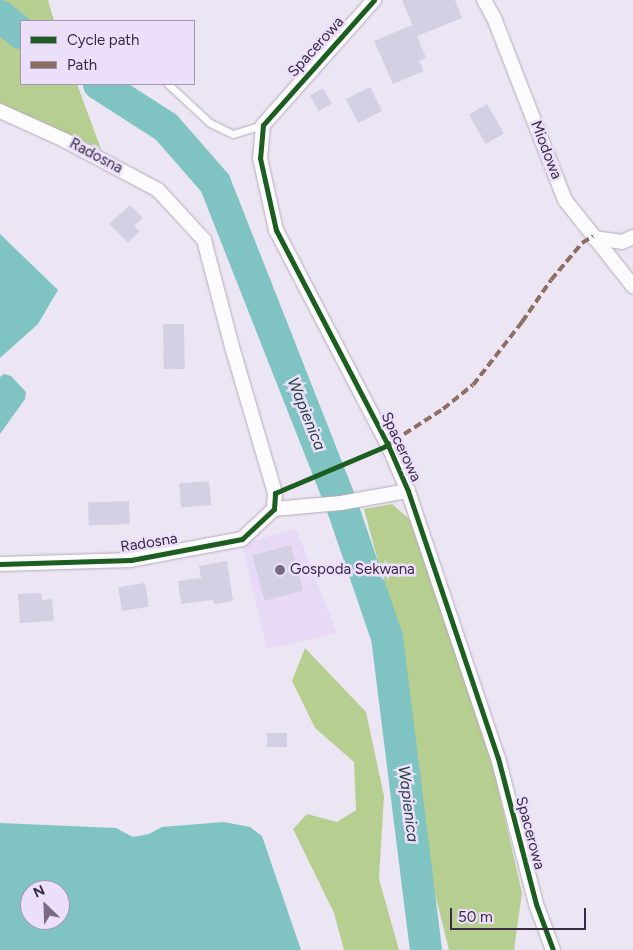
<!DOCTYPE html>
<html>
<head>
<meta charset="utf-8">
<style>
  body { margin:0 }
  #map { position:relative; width:633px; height:950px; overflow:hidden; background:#ece5f3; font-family:Figtree,sans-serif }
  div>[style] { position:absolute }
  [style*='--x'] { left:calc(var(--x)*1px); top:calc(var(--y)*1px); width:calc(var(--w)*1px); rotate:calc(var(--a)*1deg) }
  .built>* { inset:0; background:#e8d9f6 }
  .forest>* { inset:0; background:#b7ce91 }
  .water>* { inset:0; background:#7fc4c3 }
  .river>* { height:32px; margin:-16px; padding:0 16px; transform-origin:16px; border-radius:16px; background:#7fc4c3 }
  .building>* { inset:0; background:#d4d0e3; transform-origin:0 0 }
  .roads { filter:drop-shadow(0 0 1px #b4abbc) drop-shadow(0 0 1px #b4abbc) }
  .service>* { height:7px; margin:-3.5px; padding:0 3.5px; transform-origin:3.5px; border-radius:3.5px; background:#fcfbfd }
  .minor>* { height:14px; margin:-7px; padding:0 7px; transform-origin:7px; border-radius:7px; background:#fcfbfd }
  .quiet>* { height:4px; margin-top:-2px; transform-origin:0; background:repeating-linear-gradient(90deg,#8d6e63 0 8px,transparent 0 12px) }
  .cycleway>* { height:5px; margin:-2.5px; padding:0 2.5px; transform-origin:2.5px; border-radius:2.5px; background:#1b5e20 }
  .dots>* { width:14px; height:14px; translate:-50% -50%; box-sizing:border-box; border:2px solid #ecdff9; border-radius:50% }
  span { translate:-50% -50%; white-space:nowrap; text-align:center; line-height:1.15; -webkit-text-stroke:5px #ecdff9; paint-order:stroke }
  .street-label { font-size:15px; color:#382b44 }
  .poi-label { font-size:15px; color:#382b44 }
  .left { translate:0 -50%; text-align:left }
  .water-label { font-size:16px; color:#23423f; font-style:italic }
  .legend { position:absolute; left:20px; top:20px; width:175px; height:65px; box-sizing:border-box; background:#ecdff9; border:1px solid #a497b1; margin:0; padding:6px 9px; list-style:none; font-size:15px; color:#382b44 }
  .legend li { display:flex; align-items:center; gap:10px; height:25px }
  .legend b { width:25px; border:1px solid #a497b1 }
  .north { position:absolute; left:20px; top:880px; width:50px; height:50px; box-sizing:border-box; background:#ecdff9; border:1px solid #a497b1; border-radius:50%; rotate:336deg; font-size:14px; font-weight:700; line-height:20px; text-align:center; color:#382b44 }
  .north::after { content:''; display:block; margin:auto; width:18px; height:22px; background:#776c81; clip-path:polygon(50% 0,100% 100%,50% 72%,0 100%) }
  .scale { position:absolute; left:450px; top:908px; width:136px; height:22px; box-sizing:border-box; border:2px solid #382b44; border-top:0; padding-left:6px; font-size:15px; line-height:18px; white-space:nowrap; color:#382b44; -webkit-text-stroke:4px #ecdff9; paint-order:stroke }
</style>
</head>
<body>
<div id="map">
  <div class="built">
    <div style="clip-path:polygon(296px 529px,337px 633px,267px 649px,242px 544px)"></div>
  </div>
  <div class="forest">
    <div style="clip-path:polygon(0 0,48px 0,54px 21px,21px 21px,21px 84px,77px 84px,101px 149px,0 103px)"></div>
    <div style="clip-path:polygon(392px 504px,414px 523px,492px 762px,522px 893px,514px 950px,449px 950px,430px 874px,403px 655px,364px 509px)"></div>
    <div style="clip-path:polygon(305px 648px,366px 712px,384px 796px,379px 879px,399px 950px,344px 950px,334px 913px,293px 829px,307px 814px,337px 822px,356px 810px,354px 762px,315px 728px,292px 681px)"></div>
  </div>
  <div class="water">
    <div style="clip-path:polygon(0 234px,58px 290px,38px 324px,0 358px)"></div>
    <div style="clip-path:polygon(4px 374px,11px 376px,26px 392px,25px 399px,0 434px,0 377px)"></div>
    <div style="clip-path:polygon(evenodd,224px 822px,250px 827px,262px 836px,301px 950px,0 950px,0 823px,116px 828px,133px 837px,149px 834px,162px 827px,224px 822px,30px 890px,60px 890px,60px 920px,30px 920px,30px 890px)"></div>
  </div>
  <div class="river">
    <div style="--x:0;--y:16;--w:27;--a:39"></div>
    <div style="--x:99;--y:84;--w:80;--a:32.7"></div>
    <div style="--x:166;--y:127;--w:74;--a:48.8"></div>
    <div style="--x:215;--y:183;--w:344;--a:68.5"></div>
    <div style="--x:341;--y:503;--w:142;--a:71.1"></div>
    <div style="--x:387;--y:637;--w:315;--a:82.9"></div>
  </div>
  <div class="building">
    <div style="clip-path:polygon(402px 0,455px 0,462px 18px,417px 36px,426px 58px,419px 61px,424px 71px,393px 84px,374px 41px,412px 25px,414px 29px)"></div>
    <div style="left:370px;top:87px;width:27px;height:27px;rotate:63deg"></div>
    <div style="left:323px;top:88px;width:18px;height:15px;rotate:61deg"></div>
    <div style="left:487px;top:104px;width:34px;height:21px;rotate:60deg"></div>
    <div style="clip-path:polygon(130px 205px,143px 218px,134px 226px,140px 231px,128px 243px,109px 224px)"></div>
    <div style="left:184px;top:324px;width:45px;height:21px;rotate:89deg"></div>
    <div style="left:209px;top:481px;width:24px;height:30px;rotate:85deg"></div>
    <div style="left:129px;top:501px;width:23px;height:41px;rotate:88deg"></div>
    <div style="left:291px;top:545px;width:47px;height:40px;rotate:75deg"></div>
    <div style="clip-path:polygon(227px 561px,233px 601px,214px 604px,213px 600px,181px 604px,178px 581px,201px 578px,199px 566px)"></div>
    <div style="left:145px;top:583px;width:24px;height:27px;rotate:81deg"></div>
    <div style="clip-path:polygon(41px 593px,42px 600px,52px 599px,54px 621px,20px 623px,18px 594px)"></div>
    <div style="left:267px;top:733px;width:20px;height:14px"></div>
  </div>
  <div class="roads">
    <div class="service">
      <div style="--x:168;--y:84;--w:57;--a:42.9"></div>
      <div style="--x:210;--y:123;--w:25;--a:26"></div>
      <div style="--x:233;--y:134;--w:31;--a:-17"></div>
    </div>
    <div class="minor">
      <div style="--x:374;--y:0;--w:167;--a:131.6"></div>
      <div style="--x:263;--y:125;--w:33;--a:95"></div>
      <div style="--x:260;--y:158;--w:74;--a:77.5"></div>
      <div style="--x:276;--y:230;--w:242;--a:62.5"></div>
      <div style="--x:388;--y:445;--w:50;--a:66.5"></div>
      <div style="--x:408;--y:491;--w:282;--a:71.4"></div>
      <div style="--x:498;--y:758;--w:151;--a:75.4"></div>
      <div style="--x:536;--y:904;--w:49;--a:69.7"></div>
      <div style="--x:484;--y:0;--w:21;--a:61"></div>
      <div style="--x:494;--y:18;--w:195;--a:68.7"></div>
      <div style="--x:565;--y:200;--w:110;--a:51.7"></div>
      <div style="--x:0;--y:111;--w:72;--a:24.4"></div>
      <div style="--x:66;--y:141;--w:104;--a:28"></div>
      <div style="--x:158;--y:190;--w:68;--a:47.4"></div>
      <div style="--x:204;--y:240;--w:111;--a:75.3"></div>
      <div style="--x:232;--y:347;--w:152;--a:73.6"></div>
      <div style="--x:275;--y:493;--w:16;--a:94"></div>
      <div style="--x:274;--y:509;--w:44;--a:136.8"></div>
      <div style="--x:242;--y:539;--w:113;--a:169.3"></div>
      <div style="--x:131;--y:560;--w:131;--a:178.3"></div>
      <div style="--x:594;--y:238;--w:28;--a:8"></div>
      <div style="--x:622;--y:242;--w:12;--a:-24"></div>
      <div style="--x:274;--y:509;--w:67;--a:-5.1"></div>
      <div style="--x:341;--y:503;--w:68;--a:-10.2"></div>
    </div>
  </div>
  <div class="quiet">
    <div style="--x:384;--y:447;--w:70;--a:-32.8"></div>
    <div style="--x:443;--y:409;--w:38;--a:-39"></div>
    <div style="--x:473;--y:385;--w:80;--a:-52.1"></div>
    <div style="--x:522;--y:322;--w:51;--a:-55.4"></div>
    <div style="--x:551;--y:280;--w:48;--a:-50"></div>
    <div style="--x:582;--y:243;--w:13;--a:-32"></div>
  </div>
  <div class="cycleway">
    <div style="--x:374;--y:0;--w:167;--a:131.6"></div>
    <div style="--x:263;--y:125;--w:33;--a:95"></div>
    <div style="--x:260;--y:158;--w:74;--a:77.5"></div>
    <div style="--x:276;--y:230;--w:242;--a:62.5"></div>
    <div style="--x:388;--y:445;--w:50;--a:66.5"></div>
    <div style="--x:408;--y:491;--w:282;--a:71.4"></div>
    <div style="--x:498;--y:758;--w:151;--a:75.4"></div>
    <div style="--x:536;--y:904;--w:49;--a:69.7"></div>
    <div style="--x:0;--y:564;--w:131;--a:-1.7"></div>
    <div style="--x:131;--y:560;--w:113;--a:-10.7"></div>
    <div style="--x:242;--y:539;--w:44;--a:-43.2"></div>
    <div style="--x:274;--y:509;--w:16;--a:-86"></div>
    <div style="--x:275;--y:493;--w:123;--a:-23"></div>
  </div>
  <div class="dots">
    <div style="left:280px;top:570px;background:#776c81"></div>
  </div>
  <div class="street-label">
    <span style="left:316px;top:47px;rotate:-48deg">Spacerowa</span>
    <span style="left:546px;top:150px;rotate:69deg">Miodowa</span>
    <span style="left:96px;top:156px;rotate:28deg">Radosna</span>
    <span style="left:401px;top:447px;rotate:65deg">Spacerowa</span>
    <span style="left:149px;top:543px;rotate:-9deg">Radosna</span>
    <span style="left:530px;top:833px;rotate:75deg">Spacerowa</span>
  </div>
  <div class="poi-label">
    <span class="left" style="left:290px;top:570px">Gospoda Sekwana</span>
  </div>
  <div class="water-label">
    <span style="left:306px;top:414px;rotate:68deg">Wapienica</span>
    <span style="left:408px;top:804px;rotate:83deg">Wapienica</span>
  </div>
  <ul class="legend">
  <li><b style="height:6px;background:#1b5e20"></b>Cycle path</li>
  <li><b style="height:6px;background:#8d6e63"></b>Path</li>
  </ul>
  <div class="north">N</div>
  <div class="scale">50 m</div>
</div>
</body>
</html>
